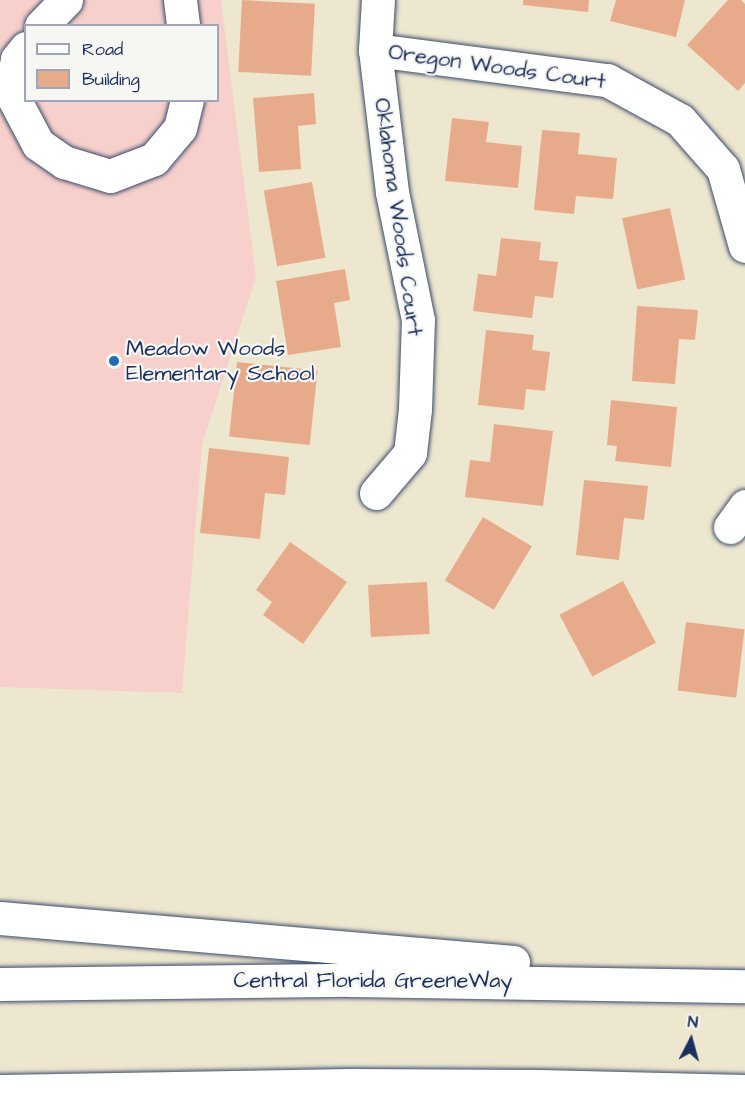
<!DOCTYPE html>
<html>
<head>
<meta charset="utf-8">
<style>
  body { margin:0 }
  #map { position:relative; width:745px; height:1094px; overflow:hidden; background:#eee7cf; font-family:"Architects Daughter",sans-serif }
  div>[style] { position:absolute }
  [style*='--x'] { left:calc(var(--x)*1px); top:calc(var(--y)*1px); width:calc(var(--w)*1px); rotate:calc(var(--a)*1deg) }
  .built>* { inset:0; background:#f7d0cb }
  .building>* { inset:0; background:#e7ab8b; transform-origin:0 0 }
  .roads { filter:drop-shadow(0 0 2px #3b4b6f) drop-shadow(0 0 2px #3b4b6f) }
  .minor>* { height:33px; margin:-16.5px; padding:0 16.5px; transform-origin:16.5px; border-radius:16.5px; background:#fff }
  .highway>* { height:33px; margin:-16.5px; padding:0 16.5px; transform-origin:16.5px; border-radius:16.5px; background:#fff }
  .dots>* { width:16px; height:16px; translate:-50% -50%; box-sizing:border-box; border:3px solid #f6f6f2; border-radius:50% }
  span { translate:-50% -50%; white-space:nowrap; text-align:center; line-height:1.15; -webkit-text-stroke:4.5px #f6f6f2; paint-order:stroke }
  .street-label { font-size:22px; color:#1b2f5e }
  .poi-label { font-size:22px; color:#1b2f5e }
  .left { translate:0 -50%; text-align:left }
  .legend { position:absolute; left:24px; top:24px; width:195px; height:78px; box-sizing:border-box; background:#f6f6f2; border:2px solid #9ea6b7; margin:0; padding:8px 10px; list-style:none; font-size:18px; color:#1b2f5e }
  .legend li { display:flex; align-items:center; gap:12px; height:30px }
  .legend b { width:30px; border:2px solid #9ea6b7 }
  .north { position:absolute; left:661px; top:1010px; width:60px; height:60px; -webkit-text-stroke:4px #f6f6f2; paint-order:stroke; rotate:6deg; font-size:16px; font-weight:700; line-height:24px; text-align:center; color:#1b2f5e }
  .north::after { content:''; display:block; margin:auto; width:21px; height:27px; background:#1b2f5e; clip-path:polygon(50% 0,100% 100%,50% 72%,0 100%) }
</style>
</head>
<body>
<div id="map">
  <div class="built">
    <div style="clip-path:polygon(evenodd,0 0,221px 0,256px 277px,202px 445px,182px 693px,0 687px,0 0,26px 26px,218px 26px,218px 100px,26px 100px,26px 26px)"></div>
  </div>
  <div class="building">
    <div style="left:242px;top:0;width:73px;height:72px;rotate:3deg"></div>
    <div style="clip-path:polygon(523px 0,589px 0,588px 12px,523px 5px)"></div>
    <div style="clip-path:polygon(616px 0,685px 0,676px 37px,610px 21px)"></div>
    <div style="clip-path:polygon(728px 0,741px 0,745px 4px,745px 83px,738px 91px,687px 45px)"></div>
    <div style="clip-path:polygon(314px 93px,316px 124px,298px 126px,301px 169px,259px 172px,253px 98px)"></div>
    <div style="clip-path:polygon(452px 118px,489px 122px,486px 142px,522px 146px,518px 188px,445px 181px)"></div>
    <div style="clip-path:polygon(542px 130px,580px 133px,578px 154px,617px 158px,613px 199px,576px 196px,574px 214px,534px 210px)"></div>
    <div style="left:312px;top:182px;width:77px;height:49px;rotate:80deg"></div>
    <div style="left:670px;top:208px;width:73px;height:49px;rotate:78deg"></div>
    <div style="clip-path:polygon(501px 238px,541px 242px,539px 260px,558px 262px,553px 298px,535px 296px,532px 318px,473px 311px,478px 274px,496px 276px)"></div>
    <div style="clip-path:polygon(345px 269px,350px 300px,334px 303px,341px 347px,288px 355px,276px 281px)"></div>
    <div style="clip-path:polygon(637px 306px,698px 310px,695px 340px,679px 339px,675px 384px,632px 381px)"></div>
    <div style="clip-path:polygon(486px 330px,534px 335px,532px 350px,550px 352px,545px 391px,526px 389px,524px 410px,478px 405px)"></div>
    <div style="left:237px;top:362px;width:81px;height:75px;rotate:6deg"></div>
    <div style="clip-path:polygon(611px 400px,677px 407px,671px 467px,615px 461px,617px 446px,607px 445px)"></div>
    <div style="clip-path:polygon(494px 424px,553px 431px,543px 506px,465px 497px,470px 460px,490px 462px)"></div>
    <div style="clip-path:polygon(209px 448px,289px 457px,285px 495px,265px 493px,260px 539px,200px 533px)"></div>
    <div style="clip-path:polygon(584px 480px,648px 486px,644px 520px,624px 518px,619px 560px,576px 555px)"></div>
    <div style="left:483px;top:517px;width:57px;height:74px;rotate:31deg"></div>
    <div style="clip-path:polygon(290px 542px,347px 582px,303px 644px,263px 615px,272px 602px,256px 590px)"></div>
    <div style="left:623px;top:581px;width:70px;height:72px;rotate:62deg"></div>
    <div style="left:427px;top:582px;width:52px;height:59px;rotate:87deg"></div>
    <div style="left:686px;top:622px;width:59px;height:69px;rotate:7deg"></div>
  </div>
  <div class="roads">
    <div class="minor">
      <div style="--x:180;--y:0;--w:26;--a:83"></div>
      <div style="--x:41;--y:26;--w:36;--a:-46"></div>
      <div style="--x:26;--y:48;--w:14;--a:129"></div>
      <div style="--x:17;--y:59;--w:35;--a:100"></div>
      <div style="--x:11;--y:93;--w:58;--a:62.1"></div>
      <div style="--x:38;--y:144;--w:32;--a:35"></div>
      <div style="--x:64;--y:162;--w:48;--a:16.9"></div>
      <div style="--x:110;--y:176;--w:47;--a:-21.1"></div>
      <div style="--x:154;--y:159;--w:40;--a:-50"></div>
      <div style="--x:180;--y:128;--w:29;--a:-76"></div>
      <div style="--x:375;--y:50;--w:234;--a:7.4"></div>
      <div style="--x:607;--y:80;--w:83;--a:28.7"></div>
      <div style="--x:680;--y:120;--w:65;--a:48.7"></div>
      <div style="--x:723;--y:169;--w:80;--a:74.1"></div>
      <div style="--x:376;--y:493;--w:52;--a:-49.6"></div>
      <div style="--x:410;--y:453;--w:44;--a:-83.5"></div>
      <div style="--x:415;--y:409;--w:89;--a:-88.1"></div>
      <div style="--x:418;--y:320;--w:131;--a:-101.5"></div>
      <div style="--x:392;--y:192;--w:143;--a:-96.8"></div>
      <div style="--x:375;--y:50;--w:50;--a:-86.6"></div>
      <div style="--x:730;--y:527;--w:26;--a:-54"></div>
    </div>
    <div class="highway">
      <div style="--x:0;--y:918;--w:515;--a:4.9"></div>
      <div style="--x:0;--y:984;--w:350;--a:-0.7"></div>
      <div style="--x:350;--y:980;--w:395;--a:0.9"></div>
      <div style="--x:0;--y:1091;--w:350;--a:-1"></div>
      <div style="--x:350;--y:1085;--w:190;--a:0.3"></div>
      <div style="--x:540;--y:1086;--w:205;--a:1.4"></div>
    </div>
  </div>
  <div class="dots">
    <div style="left:114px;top:361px;background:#1f6fb2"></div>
  </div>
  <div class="street-label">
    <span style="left:497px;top:67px;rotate:8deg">Oregon Woods Court</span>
    <span style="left:398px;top:217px;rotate:82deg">Oklahoma Woods Court</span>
    <span style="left:373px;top:981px">Central Florida GreeneWay</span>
  </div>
  <div class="poi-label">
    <span class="left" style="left:126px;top:361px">Meadow Woods<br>Elementary School</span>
  </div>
  <ul class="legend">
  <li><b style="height:8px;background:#fff"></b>Road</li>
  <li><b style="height:16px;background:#e7ab8b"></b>Building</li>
  </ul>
  <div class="north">N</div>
</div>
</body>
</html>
